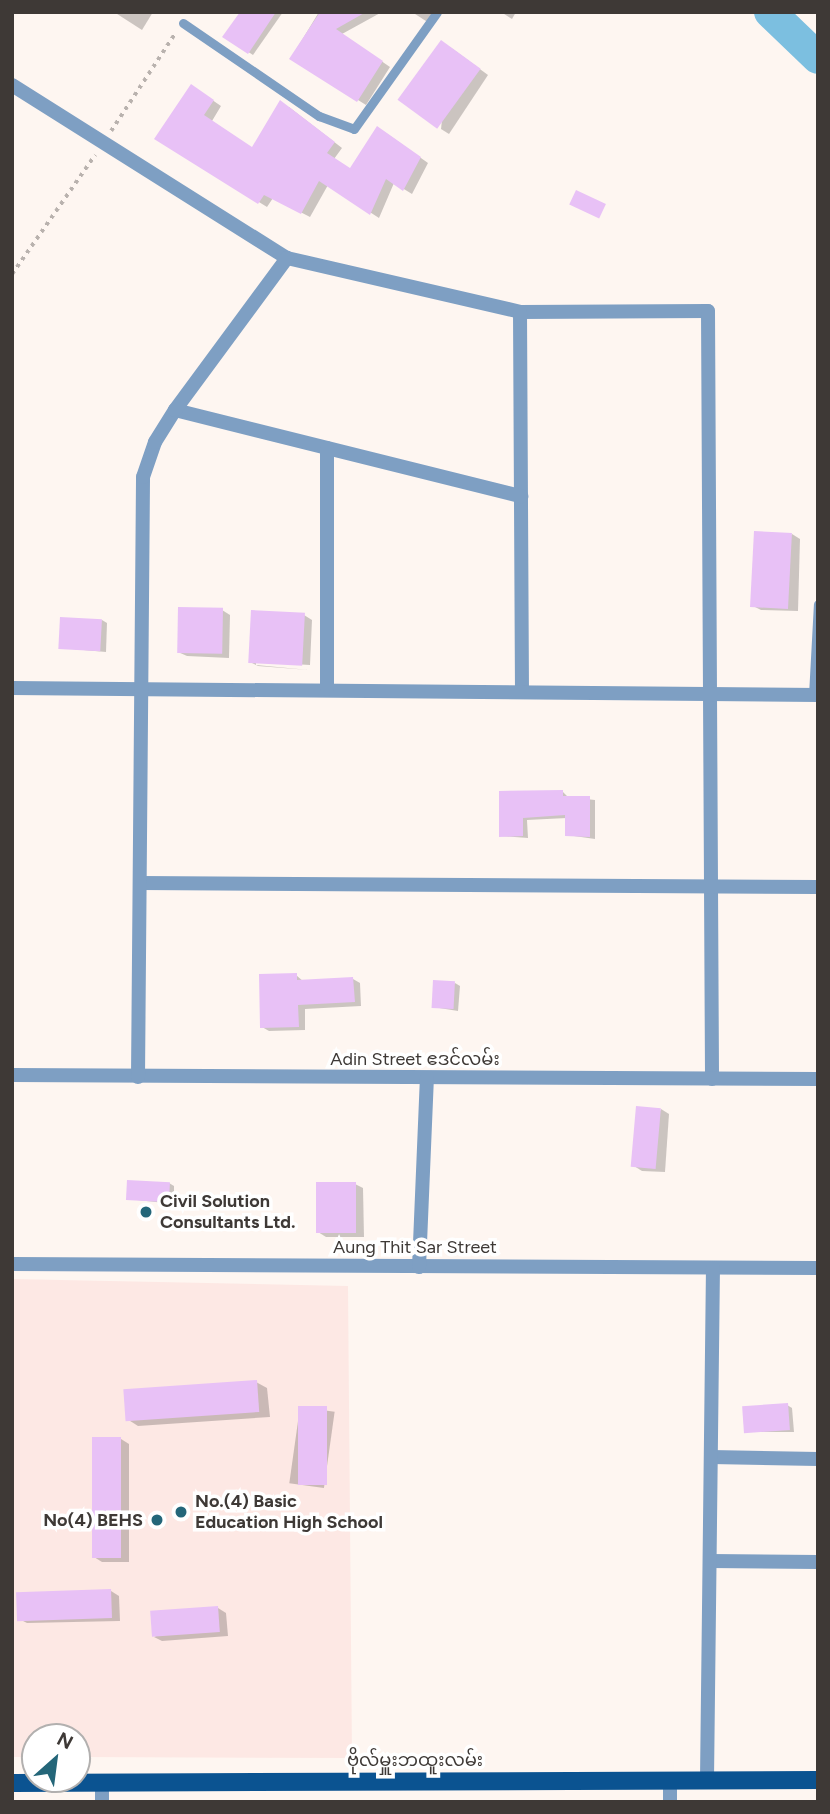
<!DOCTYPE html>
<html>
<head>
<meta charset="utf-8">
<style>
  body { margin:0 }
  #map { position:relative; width:830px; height:1814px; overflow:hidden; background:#fef6f1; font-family:Figtree,"Noto Sans Myanmar",sans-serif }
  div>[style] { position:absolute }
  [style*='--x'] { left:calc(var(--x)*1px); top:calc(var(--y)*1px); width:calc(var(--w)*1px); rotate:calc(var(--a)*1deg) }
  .education>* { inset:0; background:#fde8e4 }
  .shadow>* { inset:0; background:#0003; transform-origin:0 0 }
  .river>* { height:32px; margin:-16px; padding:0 16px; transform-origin:16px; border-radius:16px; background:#7cbfe0 }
  .building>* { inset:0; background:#e8c1f6; transform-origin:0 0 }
  .path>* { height:3.5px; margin-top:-1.75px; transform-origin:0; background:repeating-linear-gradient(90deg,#b9b2ae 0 3.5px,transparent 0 8.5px) }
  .lane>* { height:9px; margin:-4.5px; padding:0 4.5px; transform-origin:4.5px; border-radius:4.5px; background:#7e9fc3 }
  .street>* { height:14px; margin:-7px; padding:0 7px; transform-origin:7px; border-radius:7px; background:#7e9fc3 }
  .primary>* { height:18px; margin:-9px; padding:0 9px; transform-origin:9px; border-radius:9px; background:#0b5391 }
  .dots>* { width:19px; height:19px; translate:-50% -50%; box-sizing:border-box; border:4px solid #fff; border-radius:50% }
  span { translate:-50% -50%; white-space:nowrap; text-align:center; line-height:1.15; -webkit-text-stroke:7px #fff; paint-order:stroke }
  .street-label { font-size:18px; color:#3e3936 }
  .poi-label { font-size:18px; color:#3e3936; font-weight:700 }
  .left { translate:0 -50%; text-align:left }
  .right { translate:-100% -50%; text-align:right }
  .frame { position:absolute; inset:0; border:14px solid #3e3936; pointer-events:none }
  .north { position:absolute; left:21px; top:1723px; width:70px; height:70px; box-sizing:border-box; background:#fff; border:2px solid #b2b0af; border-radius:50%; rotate:28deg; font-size:19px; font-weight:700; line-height:28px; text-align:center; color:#3e3936 }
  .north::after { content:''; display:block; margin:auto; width:24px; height:32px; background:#246679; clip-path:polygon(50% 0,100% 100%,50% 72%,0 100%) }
</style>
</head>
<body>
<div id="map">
  <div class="education">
    <div style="clip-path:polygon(12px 1279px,348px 1286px,352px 1758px,77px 1757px,77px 1737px,35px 1737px,35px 1757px,12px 1757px)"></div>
  </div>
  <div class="shadow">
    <div style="clip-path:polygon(114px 12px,153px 12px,142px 30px)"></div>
    <div style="clip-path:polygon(243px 12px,283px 12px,253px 55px,224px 36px)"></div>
    <div style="clip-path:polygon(319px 12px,382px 12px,342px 34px,390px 67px,366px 105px,291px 58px)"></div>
    <div style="clip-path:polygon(412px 12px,440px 12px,432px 25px)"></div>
    <div style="clip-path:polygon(501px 12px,516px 12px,512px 19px)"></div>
    <div style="clip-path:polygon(450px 47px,488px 75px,449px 134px,441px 129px)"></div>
    <div style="clip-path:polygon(199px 91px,221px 106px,212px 121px,253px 149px,289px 107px,342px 148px,334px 159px,351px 170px,386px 133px,428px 163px,412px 194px,394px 183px,379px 218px,328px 185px,310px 217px,273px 198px,267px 207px,157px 139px)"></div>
    <div style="clip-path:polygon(792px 534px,800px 539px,798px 611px,761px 610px,753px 606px)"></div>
    <div style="clip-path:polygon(222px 610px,230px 615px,229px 658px,187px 656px,178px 652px)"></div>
    <div style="clip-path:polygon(304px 615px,312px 620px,310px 665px,256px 662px,256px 665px,309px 670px,258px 666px,250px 662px)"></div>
    <div style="clip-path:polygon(102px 620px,107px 623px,106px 652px,61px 648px)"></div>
    <div style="clip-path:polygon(562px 791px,568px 797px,595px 800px,595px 839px,567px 835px,567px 818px,527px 820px,528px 838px,501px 836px,500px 793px)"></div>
    <div style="clip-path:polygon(296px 975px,304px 982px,353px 979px,360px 983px,361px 1006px,305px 1009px,305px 1030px,269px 1031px,262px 1027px)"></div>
    <div style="clip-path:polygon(455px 983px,460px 986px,458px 1011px,433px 1007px)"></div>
    <div style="clip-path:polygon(661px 1109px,669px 1114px,665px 1172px,642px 1171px,634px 1166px)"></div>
    <div style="clip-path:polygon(169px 1183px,174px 1186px,174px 1204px,128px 1199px)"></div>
    <div style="clip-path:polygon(355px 1184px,363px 1188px,364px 1237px,326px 1237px,318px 1232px)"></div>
    <div style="clip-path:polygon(256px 1382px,267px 1388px,270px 1417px,138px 1426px,127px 1419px)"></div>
    <div style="clip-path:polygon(787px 1405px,792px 1408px,794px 1432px,745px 1432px)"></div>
    <div style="left:300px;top:1407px;width:35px;height:77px;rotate:8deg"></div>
    <div style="clip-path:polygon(121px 1439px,129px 1444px,129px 1562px,102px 1562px,94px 1557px)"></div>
    <div style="clip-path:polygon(111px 1591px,119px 1596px,120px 1621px,27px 1623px,19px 1619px)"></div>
    <div style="clip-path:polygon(218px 1608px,226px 1613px,228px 1636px,162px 1641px,154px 1637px)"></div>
  </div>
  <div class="river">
    <div style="--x:770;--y:12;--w:66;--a:43.8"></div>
  </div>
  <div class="building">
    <div style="clip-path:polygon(240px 12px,276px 12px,248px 54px,222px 37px)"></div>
    <div style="clip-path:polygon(320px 12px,366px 12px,336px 29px,383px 61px,357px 102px,289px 59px)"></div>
    <div style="left:441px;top:40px;width:49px;height:74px;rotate:36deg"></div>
    <div style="clip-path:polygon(191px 84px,214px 100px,204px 115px,252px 147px,280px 100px,335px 142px,327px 153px,350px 168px,377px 126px,421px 157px,403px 191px,386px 179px,370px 215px,319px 181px,301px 214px,264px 195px,258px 204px,154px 139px)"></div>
    <div style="left:576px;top:190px;width:33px;height:16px;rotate:25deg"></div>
    <div style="left:754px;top:531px;width:38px;height:76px;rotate:3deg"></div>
    <div style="left:178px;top:607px;width:45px;height:46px;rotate:1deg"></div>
    <div style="left:251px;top:610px;width:54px;height:53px;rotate:3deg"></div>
    <div style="left:60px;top:617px;width:42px;height:32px;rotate:3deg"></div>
    <div style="clip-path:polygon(563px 790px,563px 796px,590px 796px,590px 837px,565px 836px,565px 815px,523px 818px,523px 836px,499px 837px,499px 791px)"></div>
    <div style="clip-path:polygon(297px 973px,297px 980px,353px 977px,355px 1002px,298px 1005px,299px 1027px,260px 1028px,259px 974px)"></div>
    <div style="left:433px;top:980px;width:22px;height:28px;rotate:3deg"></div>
    <div style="left:636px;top:1106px;width:25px;height:61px;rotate:5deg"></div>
    <div style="left:127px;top:1180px;width:43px;height:20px;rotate:3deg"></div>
    <div style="left:316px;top:1182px;width:40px;height:51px"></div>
    <div style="left:257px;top:1380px;width:32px;height:134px;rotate:86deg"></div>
    <div style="left:788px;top:1403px;width:27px;height:46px;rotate:86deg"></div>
    <div style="left:298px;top:1406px;width:29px;height:79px"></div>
    <div style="left:92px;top:1437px;width:29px;height:121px"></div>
    <div style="left:111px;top:1589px;width:29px;height:95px;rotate:88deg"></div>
    <div style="left:218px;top:1606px;width:26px;height:68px;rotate:86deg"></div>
  </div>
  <div class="path">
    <div style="--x:111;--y:131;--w:118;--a:-56.7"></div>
    <div style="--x:12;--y:274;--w:145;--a:-55.1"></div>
  </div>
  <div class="lane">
    <div style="--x:183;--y:23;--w:165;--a:34.4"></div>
    <div style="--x:319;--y:116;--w:37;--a:20"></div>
    <div style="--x:354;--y:129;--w:143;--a:-54.6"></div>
    <div style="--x:813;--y:695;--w:91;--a:-86.9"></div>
  </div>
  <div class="street">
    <div style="--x:12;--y:85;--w:325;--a:32.2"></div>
    <div style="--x:287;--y:258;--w:239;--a:13"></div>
    <div style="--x:520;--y:312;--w:188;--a:-0.3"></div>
    <div style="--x:708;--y:311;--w:768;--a:89.7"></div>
    <div style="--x:520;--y:312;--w:378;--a:89.7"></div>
    <div style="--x:175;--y:410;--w:357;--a:14"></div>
    <div style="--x:12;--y:688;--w:806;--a:0.5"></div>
    <div style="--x:327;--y:689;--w:241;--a:-90"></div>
    <div style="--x:141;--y:883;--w:677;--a:0.34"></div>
    <div style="--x:12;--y:1075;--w:806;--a:0.28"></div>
    <div style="--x:138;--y:1077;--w:600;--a:-89.52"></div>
    <div style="--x:143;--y:477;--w:37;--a:-71"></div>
    <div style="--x:155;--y:442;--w:38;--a:-58"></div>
    <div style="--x:175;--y:410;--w:189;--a:-53.6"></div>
    <div style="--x:12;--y:1264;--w:806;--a:0.28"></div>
    <div style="--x:419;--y:1267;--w:189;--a:-87.6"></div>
    <div style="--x:711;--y:1457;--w:107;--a:1.1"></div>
    <div style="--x:710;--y:1561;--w:108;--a:0.5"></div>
    <div style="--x:670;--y:1779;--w:23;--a:90"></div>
    <div style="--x:707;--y:1779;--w:511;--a:-89.33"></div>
    <div style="--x:102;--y:1802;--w:17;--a:-90"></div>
  </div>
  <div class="primary">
    <div style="--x:12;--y:1783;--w:806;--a:-0.21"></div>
  </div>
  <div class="dots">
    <div style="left:146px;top:1212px;background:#246679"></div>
    <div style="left:181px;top:1512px;background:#246679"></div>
    <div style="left:157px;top:1520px;background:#246679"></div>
  </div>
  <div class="street-label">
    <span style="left:415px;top:1059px">Adin Street ဧဒင်လမ်း</span>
    <span style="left:415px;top:1247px">Aung Thit Sar Street</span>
    <span style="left:415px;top:1760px">ဗိုလ်မှူးဘထူးလမ်း</span>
  </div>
  <div class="poi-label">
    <span class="left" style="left:160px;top:1212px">Civil Solution<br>Consultants Ltd.</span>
    <span class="left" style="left:195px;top:1512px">No.(4) Basic<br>Education High School</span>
    <span class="right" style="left:143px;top:1520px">No(4) BEHS</span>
  </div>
  <div class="frame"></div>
  <div class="north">N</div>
</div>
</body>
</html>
